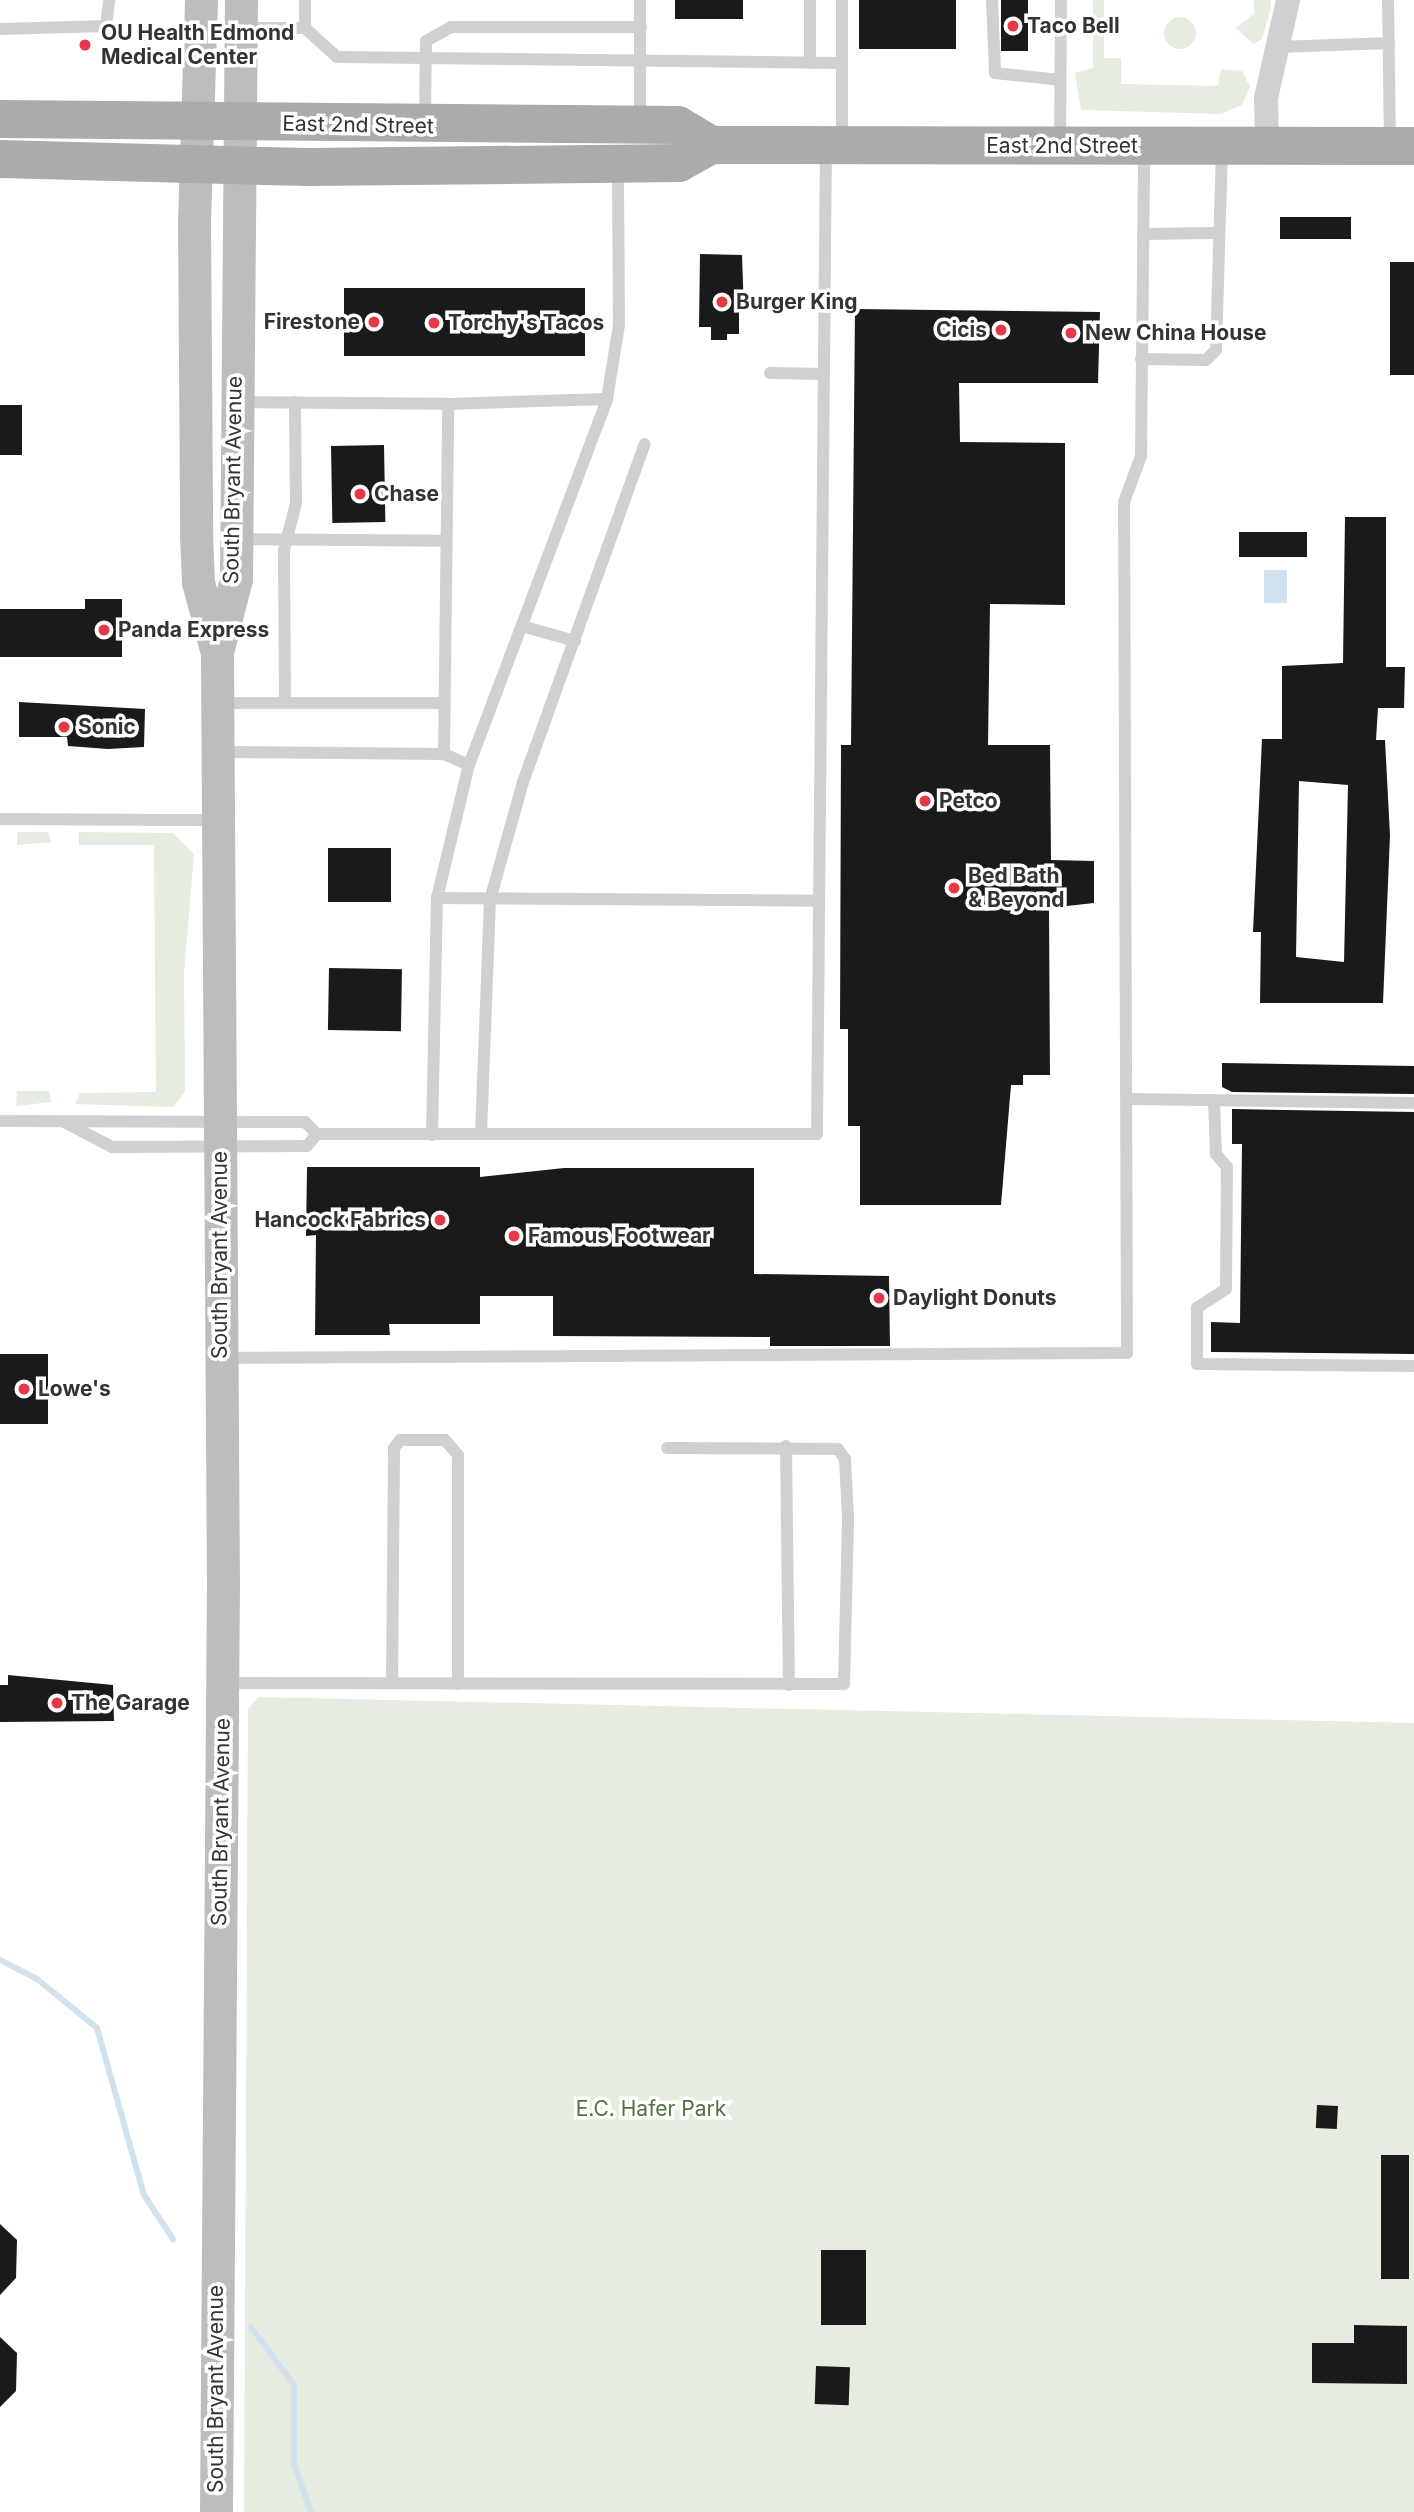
<!DOCTYPE html>
<html>
<head>
<meta charset="utf-8">
<style>
  body { margin:0 }
  #map { position:relative; width:1414px; height:2512px; overflow:hidden; background:#fff; font-family:Inter,sans-serif }
  div>[style] { position:absolute }
  [style*='--x'] { left:calc(var(--x)*1px); top:calc(var(--y)*1px); width:calc(var(--w)*1px); rotate:calc(var(--a)*1deg) }
  .green>* { inset:0; background:#e6ecdf }
  .round { border-radius:50% }
  .water>* { inset:0; background:#cfe2ee; transform-origin:0 0 }
  .stream>* { height:6px; margin:-3px; padding:0 3px; transform-origin:3px; border-radius:3px; background:#cfe2ee }
  .building>* { inset:0; background:#1a1a1a; transform-origin:0 0 }
  .service>* { height:12px; margin:-6px; padding:0 6px; transform-origin:6px; border-radius:6px; background:#d0d0d0 }
  .minor>* { height:24px; margin:-12px; padding:0 12px; transform-origin:12px; border-radius:12px; background:#d0d0d0 }
  .secondary>* { height:33px; margin:-16.5px; padding:0 16.5px; transform-origin:16.5px; border-radius:16.5px; background:#bdbdbd }
  .primary>* { height:38px; margin:-19px; padding:0 19px; transform-origin:19px; border-radius:19px; background:#ababab }
  .dots>* { width:19px; height:19px; translate:-50% -50%; box-sizing:border-box; border:4px solid #fff; border-radius:50% }
  span { translate:-50% -50%; white-space:nowrap; text-align:center; line-height:1.15; -webkit-text-stroke:7px #fff; paint-order:stroke }
  .poi-label { font-size:21px; color:#333; font-weight:700 }
  .left { translate:0 -50%; text-align:left }
  .right { translate:-100% -50%; text-align:right }
  .street-label { font-size:21px; color:#333 }
  .park-label { font-size:21px; color:#56703f }
</style>
</head>
<body>
<div id="map">
  <div class="green">
    <div style="clip-path:polygon(1093px 0,1104px 0,1104px 58px,1121px 58px,1121px 84px,1218px 86px,1221px 69px,1242px 71px,1250px 87px,1242px 105px,1221px 114px,1081px 110px,1075px 73px,1093px 68px)"></div>
    <div style="clip-path:polygon(1254px 0,1271px 0,1271px 7px,1262px 39px,1253px 44px,1236px 28px,1254px 14px)"></div>
    <div class="round" style="left:1164px;top:17px;width:32px;height:32px"></div>
    <div style="clip-path:polygon(17px 832px,48px 832px,51px 842px,17px 845px)"></div>
    <div style="clip-path:polygon(79px 832px,173px 833px,194px 854px,184px 974px,185px 1092px,173px 1107px,75px 1104px,80px 1093px,156px 1092px,154px 845px,79px 845px)"></div>
    <div style="clip-path:polygon(17px 1091px,49px 1091px,52px 1102px,16px 1106px)"></div>
    <div style="clip-path:polygon(258px 1697px,1414px 1723px,1414px 2512px,244px 2512px,248px 1709px)"></div>
  </div>
  <div class="water">
    <div style="left:1264px;top:570px;width:23px;height:33px"></div>
  </div>
  <div class="stream">
    <div style="--x:0;--y:1960;--w:42;--a:27.2"></div>
    <div style="--x:37;--y:1979;--w:77;--a:39.2"></div>
    <div style="--x:97;--y:2028;--w:173;--a:74.3"></div>
    <div style="--x:144;--y:2195;--w:53;--a:56.6"></div>
    <div style="--x:251;--y:2327;--w:72;--a:53.4"></div>
    <div style="--x:294;--y:2385;--w:79;--a:90"></div>
    <div style="--x:294;--y:2464;--w:51;--a:70.5"></div>
  </div>
  <div class="building">
    <div style="left:675px;top:0;width:68px;height:19px"></div>
    <div style="left:859px;top:0;width:97px;height:49px"></div>
    <div style="left:1001px;top:0;width:27px;height:51px"></div>
    <div style="left:1280px;top:217px;width:71px;height:22px"></div>
    <div style="clip-path:polygon(700px 254px,742px 255px,744px 312px,739px 312px,739px 334px,727px 334px,727px 340px,711px 340px,711px 327px,699px 327px)"></div>
    <div style="left:1390px;top:262px;width:24px;height:113px"></div>
    <div style="left:344px;top:288px;width:241px;height:68px"></div>
    <div style="clip-path:polygon(855px 309px,1100px 312px,1098px 383px,959px 383px,960px 442px,1065px 443px,1065px 605px,990px 604px,988px 745px,1050px 745px,1051px 860px,1094px 861px,1094px 903px,1049px 908px,1050px 1075px,1023px 1075px,1023px 1085px,1011px 1085px,1001px 1205px,860px 1205px,860px 1126px,848px 1126px,848px 1029px,840px 1029px,841px 745px,851px 745px)"></div>
    <div style="left:0;top:405px;width:22px;height:50px"></div>
    <div style="left:384px;top:445px;width:77px;height:53px;rotate:89deg"></div>
    <div style="clip-path:polygon(evenodd,1345px 517px,1386px 517px,1386px 667px,1405px 667px,1404px 708px,1378px 708px,1376px 740px,1385px 740px,1390px 835px,1383px 1003px,1260px 1003px,1261px 932px,1253px 932px,1262px 739px,1282px 739px,1282px 666px,1343px 663px,1345px 517px,1299px 781px,1348px 785px,1344px 962px,1296px 957px,1299px 781px)"></div>
    <div style="left:1239px;top:532px;width:68px;height:25px"></div>
    <div style="clip-path:polygon(85px 599px,122px 599px,122px 657px,0 657px,0 609px,85px 609px)"></div>
    <div style="clip-path:polygon(19px 702px,145px 709px,144px 747px,108px 749px,68px 746px,67px 737px,19px 737px)"></div>
    <div style="left:328px;top:848px;width:63px;height:54px"></div>
    <div style="left:329px;top:968px;width:73px;height:62px;rotate:1deg"></div>
    <div style="clip-path:polygon(1222px 1063px,1414px 1066px,1414px 1094px,1232px 1092px,1222px 1087px)"></div>
    <div style="clip-path:polygon(1232px 1109px,1414px 1112px,1414px 1354px,1211px 1352px,1211px 1322px,1240px 1323px,1242px 1144px,1232px 1144px)"></div>
    <div style="clip-path:polygon(307px 1167px,480px 1167px,480px 1177px,564px 1168px,754px 1168px,754px 1274px,889px 1276px,890px 1346px,770px 1346px,770px 1337px,553px 1336px,553px 1296px,480px 1296px,480px 1324px,389px 1324px,390px 1335px,315px 1335px,316px 1235px,306px 1236px)"></div>
    <div style="left:48px;top:1354px;width:70px;height:48px;rotate:90deg"></div>
    <div style="clip-path:polygon(8px 1675px,113px 1685px,114px 1721px,0 1722px,0 1685px,8px 1685px)"></div>
    <div style="left:1317px;top:2105px;width:21px;height:23px;rotate:3deg"></div>
    <div style="left:1381px;top:2155px;width:28px;height:124px"></div>
    <div style="clip-path:polygon(0 2224px,17px 2240px,16px 2278px,0 2295px)"></div>
    <div style="left:821px;top:2250px;width:45px;height:75px"></div>
    <div style="clip-path:polygon(1354px 2325px,1407px 2326px,1407px 2384px,1312px 2383px,1312px 2343px,1354px 2343px)"></div>
    <div style="clip-path:polygon(0 2337px,17px 2353px,16px 2391px,0 2407px)"></div>
    <div style="left:816px;top:2366px;width:34px;height:38px;rotate:2deg"></div>
  </div>
  <div class="service">
    <div style="--x:810;--y:0;--w:63;--a:90"></div>
    <div style="--x:992;--y:0;--w:73;--a:87.6"></div>
    <div style="--x:995;--y:73;--w:65;--a:6.1"></div>
    <div style="--x:1388;--y:0;--w:142;--a:89.2"></div>
    <div style="--x:241;--y:28;--w:64;--a:0"></div>
    <div style="--x:305;--y:28;--w:43;--a:42.2"></div>
    <div style="--x:337;--y:57;--w:505;--a:0.68"></div>
    <div style="--x:305;--y:28;--w:28;--a:-90"></div>
    <div style="--x:0;--y:29;--w:106;--a:-1.6"></div>
    <div style="--x:106;--y:26;--w:26;--a:-83"></div>
    <div style="--x:1278;--y:47;--w:111;--a:-2.1"></div>
    <div style="--x:425;--y:119;--w:78;--a:-89.3"></div>
    <div style="--x:426;--y:41;--w:29;--a:-29"></div>
    <div style="--x:451;--y:27;--w:190;--a:0"></div>
    <div style="--x:640;--y:121;--w:121;--a:-90"></div>
    <div style="--x:842;--y:142;--w:142;--a:-90"></div>
    <div style="--x:1060;--y:142;--w:142;--a:-89.6"></div>
    <div style="--x:1143;--y:234;--w:73;--a:-0.8"></div>
    <div style="--x:1141;--y:359;--w:65;--a:0.9"></div>
    <div style="--x:1206;--y:360;--w:14;--a:-45"></div>
    <div style="--x:1216;--y:350;--w:201;--a:-88.3"></div>
    <div style="--x:770;--y:373;--w:53;--a:1.1"></div>
    <div style="--x:238;--y:402;--w:210;--a:0.5"></div>
    <div style="--x:236;--y:539;--w:210;--a:0.5"></div>
    <div style="--x:525;--y:627;--w:52;--a:15.6"></div>
    <div style="--x:219;--y:703;--w:225;--a:0"></div>
    <div style="--x:285;--y:703;--w:153;--a:-90.4"></div>
    <div style="--x:284;--y:550;--w:49;--a:-75.7"></div>
    <div style="--x:296;--y:503;--w:101;--a:-90.6"></div>
    <div style="--x:221;--y:752;--w:223;--a:0.5"></div>
    <div style="--x:444;--y:754;--w:27;--a:24"></div>
    <div style="--x:444;--y:754;--w:350;--a:-89.3"></div>
    <div style="--x:448;--y:404;--w:159;--a:-1.8"></div>
    <div style="--x:0;--y:819;--w:219;--a:0.3"></div>
    <div style="--x:437;--y:898;--w:382;--a:0.4"></div>
    <div style="--x:1130;--y:1099;--w:284;--a:0.8"></div>
    <div style="--x:1214;--y:1100;--w:54;--a:87.9"></div>
    <div style="--x:1216;--y:1154;--w:17;--a:50"></div>
    <div style="--x:1227;--y:1167;--w:122;--a:90.5"></div>
    <div style="--x:1226;--y:1289;--w:35;--a:147"></div>
    <div style="--x:1197;--y:1308;--w:56;--a:90"></div>
    <div style="--x:1197;--y:1364;--w:217;--a:0.5"></div>
    <div style="--x:0;--y:1121;--w:305;--a:0.2"></div>
    <div style="--x:305;--y:1122;--w:17;--a:45"></div>
    <div style="--x:317;--y:1134;--w:500;--a:0"></div>
    <div style="--x:817;--y:1134;--w:983;--a:-89.48"></div>
    <div style="--x:64;--y:1122;--w:54;--a:27.5"></div>
    <div style="--x:112;--y:1147;--w:195;--a:-0.3"></div>
    <div style="--x:307;--y:1146;--w:16;--a:-50"></div>
    <div style="--x:481;--y:1134;--w:234;--a:-87.8"></div>
    <div style="--x:490;--y:900;--w:123;--a:-74.4"></div>
    <div style="--x:523;--y:782;--w:359;--a:-70.2"></div>
    <div style="--x:432;--y:1135;--w:237;--a:-88.8"></div>
    <div style="--x:437;--y:898;--w:137;--a:-76.5"></div>
    <div style="--x:469;--y:765;--w:391;--a:-69.3"></div>
    <div style="--x:607;--y:399;--w:75;--a:-80.8"></div>
    <div style="--x:619;--y:325;--w:157;--a:-90.4"></div>
    <div style="--x:224;--y:1358;--w:903;--a:-0.32"></div>
    <div style="--x:1127;--y:1353;--w:851;--a:-90.2"></div>
    <div style="--x:1124;--y:502;--w:49;--a:-69.7"></div>
    <div style="--x:1141;--y:456;--w:306;--a:-89.4"></div>
    <div style="--x:786;--y:1446;--w:239;--a:89.3"></div>
    <div style="--x:223;--y:1683;--w:621;--a:0.09"></div>
    <div style="--x:844;--y:1684;--w:166;--a:-88.6"></div>
    <div style="--x:848;--y:1518;--w:59;--a:-92.9"></div>
    <div style="--x:845;--y:1459;--w:12;--a:-125"></div>
    <div style="--x:838;--y:1449;--w:171;--a:-179.7"></div>
    <div style="--x:392;--y:1683;--w:235;--a:-89.5"></div>
    <div style="--x:394;--y:1448;--w:10;--a:-53"></div>
    <div style="--x:400;--y:1440;--w:45;--a:0"></div>
    <div style="--x:445;--y:1440;--w:20;--a:49"></div>
    <div style="--x:458;--y:1455;--w:229;--a:90"></div>
  </div>
  <div class="minor">
    <div style="--x:1267;--y:146;--w:48;--a:-91.2"></div>
    <div style="--x:1266;--y:98;--w:100;--a:-77.3"></div>
  </div>
  <div class="secondary">
    <div style="--x:201;--y:0;--w:219;--a:91.8"></div>
    <div style="--x:194;--y:219;--w:316;--a:89.6"></div>
    <div style="--x:196;--y:535;--w:47;--a:87.6"></div>
    <div style="--x:198;--y:582;--w:69;--a:75"></div>
    <div style="--x:216;--y:2512;--w:925;--a:-89.57"></div>
    <div style="--x:223;--y:1587;--w:935;--a:-90.37"></div>
    <div style="--x:217;--y:652;--w:75;--a:-75.4"></div>
    <div style="--x:236;--y:579;--w:579;--a:-89.51"></div>
  </div>
  <div class="primary">
    <div style="--x:0;--y:119;--w:678;--a:0.51"></div>
    <div style="--x:678;--y:125;--w:39;--a:31"></div>
    <div style="--x:711;--y:145;--w:703;--a:0.08"></div>
    <div style="--x:0;--y:159;--w:307;--a:1.5"></div>
    <div style="--x:307;--y:167;--w:372;--a:-0.6"></div>
    <div style="--x:679;--y:163;--w:37;--a:-29"></div>
  </div>
  <div class="dots">
    <div style="left:1013px;top:26px;background:#e63946"></div>
    <div style="left:85px;top:45px;background:#e63946"></div>
    <div style="left:722px;top:302px;background:#e63946"></div>
    <div style="left:374px;top:322px;background:#e63946"></div>
    <div style="left:434px;top:323px;background:#e63946"></div>
    <div style="left:1001px;top:330px;background:#e63946"></div>
    <div style="left:1071px;top:333px;background:#e63946"></div>
    <div style="left:360px;top:494px;background:#e63946"></div>
    <div style="left:104px;top:630px;background:#e63946"></div>
    <div style="left:64px;top:727px;background:#e63946"></div>
    <div style="left:925px;top:801px;background:#e63946"></div>
    <div style="left:954px;top:888px;background:#e63946"></div>
    <div style="left:440px;top:1220px;background:#e63946"></div>
    <div style="left:514px;top:1236px;background:#e63946"></div>
    <div style="left:879px;top:1298px;background:#e63946"></div>
    <div style="left:24px;top:1389px;background:#e63946"></div>
    <div style="left:57px;top:1703px;background:#e63946"></div>
  </div>
  <div class="poi-label">
    <span class="left" style="left:1027px;top:26px">Taco Bell</span>
    <span class="left" style="left:101px;top:45px">OU Health Edmond<br>Medical Center</span>
    <span class="left" style="left:736px;top:302px">Burger King</span>
    <span class="right" style="left:360px;top:322px">Firestone</span>
    <span class="left" style="left:448px;top:323px">Torchy's Tacos</span>
    <span class="right" style="left:987px;top:330px">Cicis</span>
    <span class="left" style="left:1085px;top:333px">New China House</span>
    <span class="left" style="left:374px;top:494px">Chase</span>
    <span class="left" style="left:118px;top:630px">Panda Express</span>
    <span class="left" style="left:78px;top:727px">Sonic</span>
    <span class="left" style="left:939px;top:801px">Petco</span>
    <span class="left" style="left:968px;top:888px">Bed Bath<br>&amp; Beyond</span>
    <span class="right" style="left:426px;top:1220px">Hancock Fabrics</span>
    <span class="left" style="left:528px;top:1236px">Famous Footwear</span>
    <span class="left" style="left:893px;top:1298px">Daylight Donuts</span>
    <span class="left" style="left:38px;top:1389px">Lowe's</span>
    <span class="left" style="left:71px;top:1703px">The Garage</span>
  </div>
  <div class="street-label">
    <span style="left:358px;top:125px;rotate:1deg">East 2nd Street</span>
    <span style="left:1062px;top:146px">East 2nd Street</span>
    <span style="left:233px;top:480px;rotate:-89deg">South Bryant Avenue</span>
    <span style="left:220px;top:1255px;rotate:-90deg">South Bryant Avenue</span>
    <span style="left:221px;top:1822px;rotate:-89deg">South Bryant Avenue</span>
    <span style="left:216px;top:2389px;rotate:-90deg">South Bryant Avenue</span>
  </div>
  <div class="park-label">
    <span style="left:651px;top:2109px">E.C. Hafer Park</span>
  </div>
</div>
</body>
</html>
